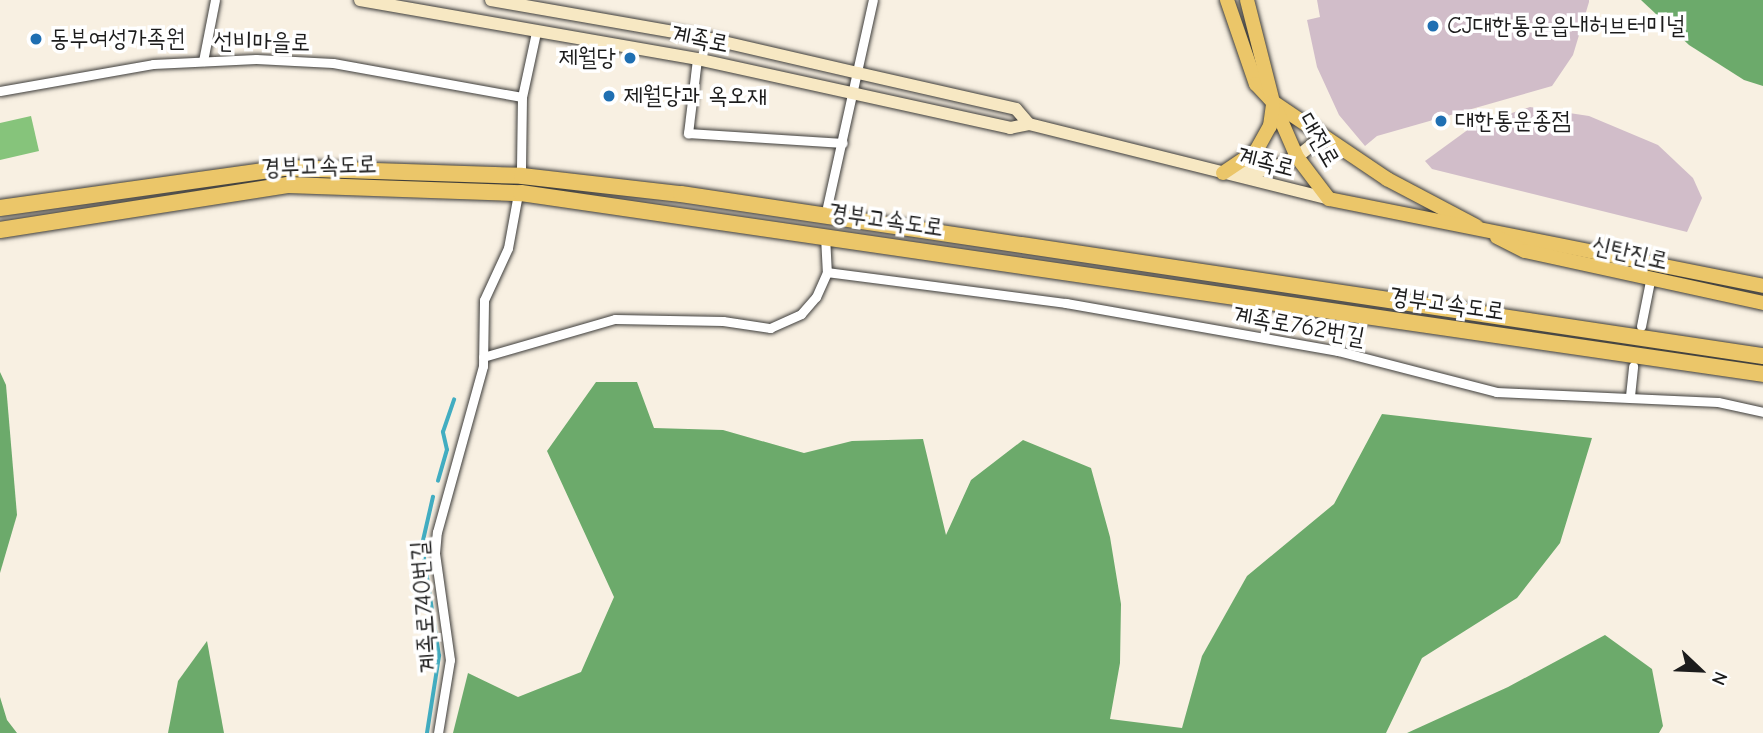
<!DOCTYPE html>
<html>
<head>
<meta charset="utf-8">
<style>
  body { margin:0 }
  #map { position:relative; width:1763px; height:733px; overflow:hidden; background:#f8f0e2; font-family:"Comic Neue","Poor Story",sans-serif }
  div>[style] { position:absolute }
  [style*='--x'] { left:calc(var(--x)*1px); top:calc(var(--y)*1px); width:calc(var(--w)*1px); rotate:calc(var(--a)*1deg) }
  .industrial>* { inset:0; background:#d1bdc9 }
  .green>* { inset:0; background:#86c47b }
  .forest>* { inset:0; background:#6caa6b }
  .stream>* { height:3.5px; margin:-1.75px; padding:0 1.75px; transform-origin:1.75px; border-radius:1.75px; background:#42adc1 }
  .roads { filter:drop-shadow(0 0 2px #3d3c3a) drop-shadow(0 0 2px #3d3c3a) }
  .minor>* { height:9px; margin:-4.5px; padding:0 4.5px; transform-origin:4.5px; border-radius:4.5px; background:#fff }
  .secondary>* { height:12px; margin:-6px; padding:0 6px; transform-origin:6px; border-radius:6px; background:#f7e8c3 }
  .primary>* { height:14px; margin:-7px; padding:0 7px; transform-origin:7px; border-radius:7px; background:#ebc669 }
  .motorway>* { height:16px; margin:-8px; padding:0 8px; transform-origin:8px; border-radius:8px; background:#ebc669 }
  .dots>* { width:19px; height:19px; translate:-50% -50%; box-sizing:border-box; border:4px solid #fff; border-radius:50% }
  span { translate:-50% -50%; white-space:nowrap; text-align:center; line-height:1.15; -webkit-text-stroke:7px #fff; paint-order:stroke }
  .poi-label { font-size:24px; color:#1c1c1c }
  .left { translate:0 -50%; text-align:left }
  .right { translate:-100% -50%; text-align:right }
  .street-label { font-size:24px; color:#1c1c1c }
  .north { position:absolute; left:1665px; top:635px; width:70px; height:70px; -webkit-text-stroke:5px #fff; paint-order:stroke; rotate:113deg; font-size:19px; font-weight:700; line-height:28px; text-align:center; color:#1c1c1c }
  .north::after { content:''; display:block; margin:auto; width:24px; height:32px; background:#1c1c1c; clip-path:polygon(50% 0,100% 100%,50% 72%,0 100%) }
</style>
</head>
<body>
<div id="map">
  <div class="industrial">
    <div style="clip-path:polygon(1317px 0,1589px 0,1589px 2px,1573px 55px,1552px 86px,1377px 136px,1365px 146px,1339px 115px,1317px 67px,1307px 20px,1320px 17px)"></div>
    <div style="clip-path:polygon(1530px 107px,1589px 116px,1658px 145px,1693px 178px,1702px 198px,1687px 232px,1432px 169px,1425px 161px,1473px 126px)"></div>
  </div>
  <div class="green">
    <div style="clip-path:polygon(31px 116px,39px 151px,0 160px,0 123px)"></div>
  </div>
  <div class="forest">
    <div style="clip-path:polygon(1641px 0,1763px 0,1763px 86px,1744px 80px,1689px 45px)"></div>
    <div style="clip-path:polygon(0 372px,6px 385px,17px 515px,0 573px)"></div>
    <div style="clip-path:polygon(596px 382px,637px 382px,654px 428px,723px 430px,804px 453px,852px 441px,923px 439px,946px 535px,971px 480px,1023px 440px,1091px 468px,1110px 537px,1121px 604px,1120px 663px,1110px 719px,1182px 728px,1202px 656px,1247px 576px,1334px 504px,1382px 414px,1592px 438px,1560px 543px,1517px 598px,1422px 658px,1386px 733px,453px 733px,468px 673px,518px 697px,581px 672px,614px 597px,547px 451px)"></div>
    <div style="clip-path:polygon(1605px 635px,1652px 669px,1663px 726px,1659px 733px,1407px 733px,1508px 687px)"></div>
    <div style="clip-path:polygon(207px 641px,224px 733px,168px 733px,178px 681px)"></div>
    <div style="clip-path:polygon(0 697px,7px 720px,17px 733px,0 733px)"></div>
  </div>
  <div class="stream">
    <div style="--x:438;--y:481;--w:32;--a:-74"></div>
    <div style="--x:447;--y:450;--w:18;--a:-103"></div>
    <div style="--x:443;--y:432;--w:34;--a:-71"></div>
    <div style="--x:427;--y:733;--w:78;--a:-81.1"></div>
    <div style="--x:439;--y:656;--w:112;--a:-98.7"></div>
    <div style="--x:422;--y:545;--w:49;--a:-77.1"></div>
  </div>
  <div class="roads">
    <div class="minor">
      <div style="--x:697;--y:59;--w:75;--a:96.9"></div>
      <div style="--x:688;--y:133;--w:155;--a:3.7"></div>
      <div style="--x:203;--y:61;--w:62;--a:-78.9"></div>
      <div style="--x:0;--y:91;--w:155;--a:-10"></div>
      <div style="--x:153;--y:64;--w:103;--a:-2.8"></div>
      <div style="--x:256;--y:59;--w:77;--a:3"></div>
      <div style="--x:333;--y:63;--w:192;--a:10.2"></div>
      <div style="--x:521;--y:168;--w:71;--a:-89.2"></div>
      <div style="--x:522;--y:97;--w:66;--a:-77.8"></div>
      <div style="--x:827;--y:207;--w:212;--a:-77.5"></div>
      <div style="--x:825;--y:236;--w:36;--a:87"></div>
      <div style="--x:827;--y:272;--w:241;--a:7.4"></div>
      <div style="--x:1066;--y:303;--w:276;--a:10"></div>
      <div style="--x:1338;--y:351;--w:163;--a:14.5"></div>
      <div style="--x:1496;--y:392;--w:222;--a:2.6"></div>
      <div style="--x:1718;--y:402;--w:46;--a:12.5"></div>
      <div style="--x:1641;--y:326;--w:46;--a:-78.7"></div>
      <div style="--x:483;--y:357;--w:137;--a:-16.1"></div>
      <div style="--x:615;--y:319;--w:108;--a:1.1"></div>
      <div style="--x:723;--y:321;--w:48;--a:8.5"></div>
      <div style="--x:770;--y:328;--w:34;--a:-24"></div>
      <div style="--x:801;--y:314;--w:23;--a:-49"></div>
      <div style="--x:816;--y:297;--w:27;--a:-66"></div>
      <div style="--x:1630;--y:396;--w:30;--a:-84"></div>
      <div style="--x:438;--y:733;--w:74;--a:-80.7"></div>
      <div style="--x:450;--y:660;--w:108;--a:-98"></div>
      <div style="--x:435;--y:553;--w:21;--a:-85"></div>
      <div style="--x:437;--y:532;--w:172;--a:-74.5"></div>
      <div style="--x:483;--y:366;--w:66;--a:-89.1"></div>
      <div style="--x:484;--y:300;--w:57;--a:-65.2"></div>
      <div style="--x:508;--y:248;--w:50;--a:-79.6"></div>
    </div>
    <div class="secondary">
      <div style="--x:360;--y:0;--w:342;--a:9.9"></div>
      <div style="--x:697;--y:59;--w:321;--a:12.4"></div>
      <div style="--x:1010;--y:128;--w:19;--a:-12"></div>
      <div style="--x:1029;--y:124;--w:309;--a:14"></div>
      <div style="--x:491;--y:0;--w:214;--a:9.9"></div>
      <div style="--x:702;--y:37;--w:160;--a:13"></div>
      <div style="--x:858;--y:73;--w:162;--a:12.8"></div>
      <div style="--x:1016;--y:109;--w:20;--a:49"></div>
      <div style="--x:1237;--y:172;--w:30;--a:-4"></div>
      <div style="--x:1267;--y:170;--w:33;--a:-23"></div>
      <div style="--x:1297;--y:157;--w:33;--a:-39"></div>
    </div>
    <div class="primary">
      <div style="--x:1227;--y:0;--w:89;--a:71"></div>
      <div style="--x:1256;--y:84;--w:25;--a:47"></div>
      <div style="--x:1273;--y:102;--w:138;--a:34"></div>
      <div style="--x:1387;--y:179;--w:101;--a:27.8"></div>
      <div style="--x:1247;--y:0;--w:105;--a:75.7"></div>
      <div style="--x:1273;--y:102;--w:60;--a:66.4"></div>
      <div style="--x:1297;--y:157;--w:53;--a:52.7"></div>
      <div style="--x:1329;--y:199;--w:443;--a:11.3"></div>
      <div style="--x:1223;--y:173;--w:40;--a:-34"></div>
      <div style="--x:1256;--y:151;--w:29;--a:-61"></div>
      <div style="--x:1270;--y:126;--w:22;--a:-82"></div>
      <div style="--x:1497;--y:237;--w:31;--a:27"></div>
      <div style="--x:1525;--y:251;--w:244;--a:12.3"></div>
    </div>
    <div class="motorway">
      <div style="--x:0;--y:208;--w:288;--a:-8"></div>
      <div style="--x:285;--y:168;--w:237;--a:1.9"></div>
      <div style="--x:522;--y:176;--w:160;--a:6.5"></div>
      <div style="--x:681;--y:194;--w:1094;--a:8.52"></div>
      <div style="--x:0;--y:230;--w:291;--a:-8.9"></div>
      <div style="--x:288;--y:185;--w:233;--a:2"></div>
      <div style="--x:521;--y:193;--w:1255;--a:8.29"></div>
    </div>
  </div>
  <div class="dots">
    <div style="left:1433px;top:26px;background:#1f6fb2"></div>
    <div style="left:36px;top:39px;background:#1f6fb2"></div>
    <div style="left:630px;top:58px;background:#1f6fb2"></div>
    <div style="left:609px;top:96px;background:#1f6fb2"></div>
    <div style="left:1441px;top:121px;background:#1f6fb2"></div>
  </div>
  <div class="poi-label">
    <span class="left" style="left:1447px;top:26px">CJ대한통운읍내허브터미널</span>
    <span class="left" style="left:50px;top:39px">동부여성가족원</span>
    <span class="right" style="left:616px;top:58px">제월당</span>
    <span class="left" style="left:623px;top:96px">제월당과 옥오재</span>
    <span class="left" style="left:1455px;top:121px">대한통운종점</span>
  </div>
  <div class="street-label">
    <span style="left:700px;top:39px;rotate:11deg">계족로</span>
    <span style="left:262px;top:42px;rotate:1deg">선비마을로</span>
    <span style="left:1319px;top:140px;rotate:60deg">대전로</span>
    <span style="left:1266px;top:162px;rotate:14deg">계족로</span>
    <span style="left:319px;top:166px;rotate:-2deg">경부고속도로</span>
    <span style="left:886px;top:220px;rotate:8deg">경부고속도로</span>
    <span style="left:1630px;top:253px;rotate:13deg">신탄진로</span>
    <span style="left:1447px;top:304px;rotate:8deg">경부고속도로</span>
    <span style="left:1299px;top:326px;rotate:10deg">계족로762번길</span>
    <span style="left:424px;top:607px;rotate:-94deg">계족로740번길</span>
  </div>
  <div class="north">N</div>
</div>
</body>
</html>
